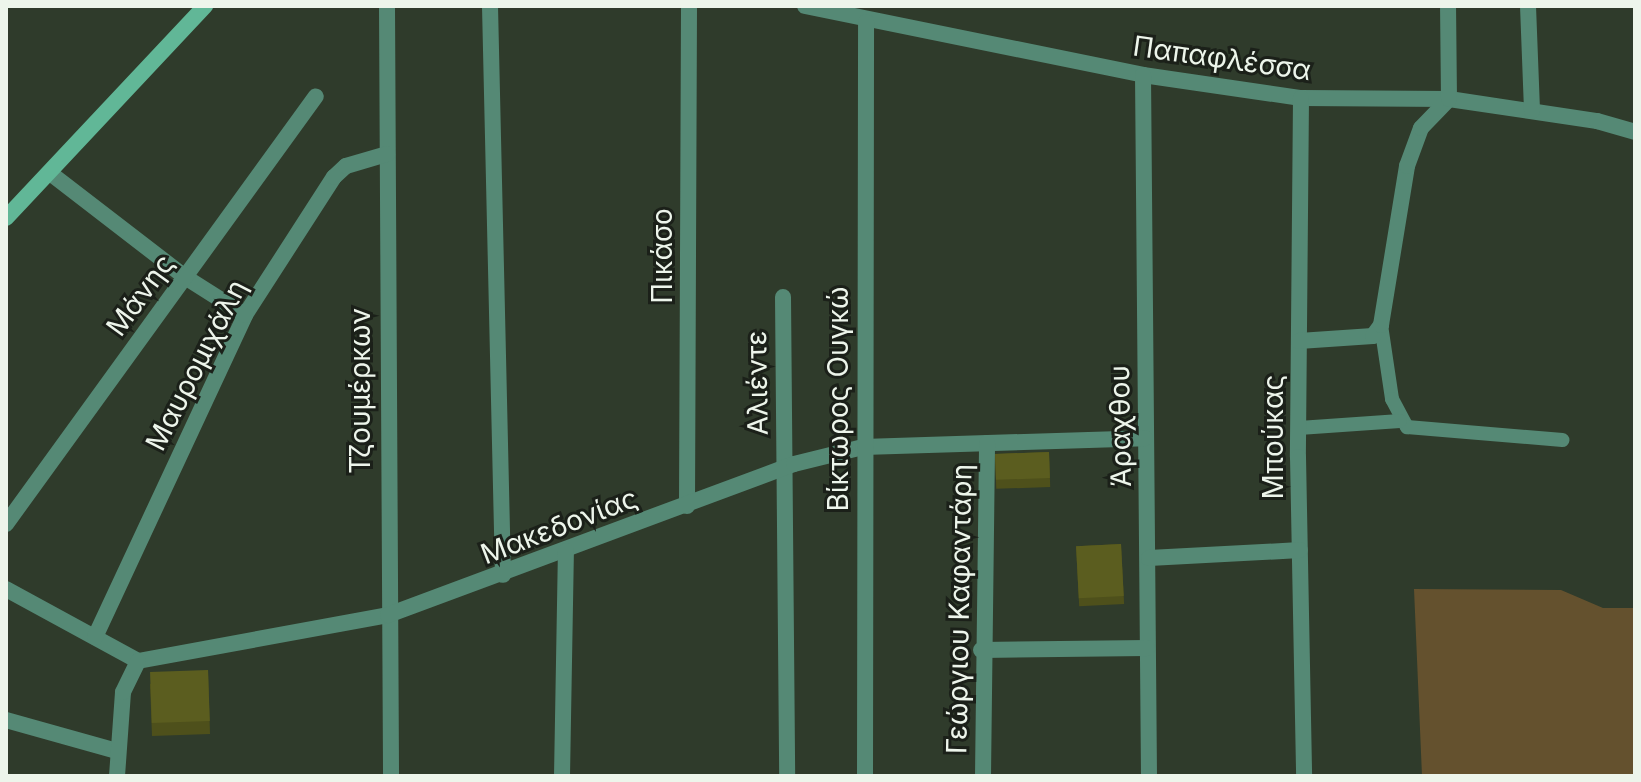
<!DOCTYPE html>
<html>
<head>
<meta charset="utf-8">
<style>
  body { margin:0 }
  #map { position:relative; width:1641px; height:782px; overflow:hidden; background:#2f3b2b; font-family:Inter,sans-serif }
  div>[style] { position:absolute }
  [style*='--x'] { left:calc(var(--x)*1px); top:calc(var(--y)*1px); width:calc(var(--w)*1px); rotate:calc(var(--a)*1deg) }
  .green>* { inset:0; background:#64512e }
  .lane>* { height:14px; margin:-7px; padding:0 7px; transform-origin:7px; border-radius:7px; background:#558975 }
  .street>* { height:16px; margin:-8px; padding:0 8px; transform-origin:8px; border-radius:8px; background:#558975 }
  .secondary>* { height:16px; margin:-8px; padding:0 8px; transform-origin:8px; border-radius:8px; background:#61b797 }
  .wall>* { inset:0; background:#4e501b; transform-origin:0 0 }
  .building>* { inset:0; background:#5b5d1f; transform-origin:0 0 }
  span { translate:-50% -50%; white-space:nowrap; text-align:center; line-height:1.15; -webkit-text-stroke:6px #1b2019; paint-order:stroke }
  .street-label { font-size:28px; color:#edf5eb }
  .frame { position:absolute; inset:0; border:8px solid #edf5eb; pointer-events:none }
</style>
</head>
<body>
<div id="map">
  <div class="green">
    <div style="clip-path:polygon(1414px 589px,1561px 590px,1603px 608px,1635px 608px,1635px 776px,1422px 776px)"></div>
  </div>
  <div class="lane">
    <div style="--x:1381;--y:325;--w:75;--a:81.5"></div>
    <div style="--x:1392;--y:399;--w:32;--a:62"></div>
    <div style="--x:1407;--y:427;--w:156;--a:4.8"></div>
    <div style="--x:1299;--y:428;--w:101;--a:-4"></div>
  </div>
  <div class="street">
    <div style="--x:387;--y:6;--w:770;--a:89.7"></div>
    <div style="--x:490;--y:6;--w:569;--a:88.69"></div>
    <div style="--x:805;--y:6;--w:345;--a:11.5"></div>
    <div style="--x:1143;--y:75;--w:160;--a:8.3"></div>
    <div style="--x:1301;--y:98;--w:148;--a:0.4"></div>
    <div style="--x:1449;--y:99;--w:150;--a:8.5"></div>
    <div style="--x:1597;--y:121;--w:40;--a:16"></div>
    <div style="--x:1528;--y:6;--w:105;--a:87.8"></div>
    <div style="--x:1143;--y:75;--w:701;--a:89.51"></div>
    <div style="--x:1301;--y:98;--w:359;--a:90.5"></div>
    <div style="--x:1298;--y:457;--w:319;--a:88.9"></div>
    <div style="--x:50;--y:173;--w:170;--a:37.6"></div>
    <div style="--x:185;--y:277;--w:71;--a:32.3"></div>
    <div style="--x:783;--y:297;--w:479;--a:89.5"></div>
    <div style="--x:1299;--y:341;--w:74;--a:-3.9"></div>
    <div style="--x:1373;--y:336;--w:14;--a:-54"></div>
    <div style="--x:1381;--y:325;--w:161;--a:-80.7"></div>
    <div style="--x:1407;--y:166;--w:40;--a:-69.8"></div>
    <div style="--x:1421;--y:128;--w:40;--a:-46"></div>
    <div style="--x:1449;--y:99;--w:93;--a:-90.6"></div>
    <div style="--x:687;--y:506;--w:500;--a:-89.77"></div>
    <div style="--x:6;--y:524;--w:528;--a:-54.08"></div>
    <div style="--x:1149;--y:558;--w:151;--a:-3"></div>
    <div style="--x:6;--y:589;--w:150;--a:28.6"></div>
    <div style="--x:138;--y:661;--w:254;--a:-10.4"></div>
    <div style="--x:388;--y:615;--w:433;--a:-20.4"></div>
    <div style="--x:794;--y:464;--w:71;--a:-13.8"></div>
    <div style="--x:863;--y:447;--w:282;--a:-1.8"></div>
    <div style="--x:95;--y:637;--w:355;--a:-65"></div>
    <div style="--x:245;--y:315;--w:164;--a:-57.2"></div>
    <div style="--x:334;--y:177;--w:16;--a:-43"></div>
    <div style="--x:346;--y:166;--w:43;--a:-16.3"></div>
    <div style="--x:981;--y:650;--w:166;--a:-0.7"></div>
    <div style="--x:6;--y:720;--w:115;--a:15.6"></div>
    <div style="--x:117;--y:776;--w:84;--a:-85.9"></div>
    <div style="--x:123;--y:692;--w:34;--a:-64"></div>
    <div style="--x:562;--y:776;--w:225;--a:-89"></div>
    <div style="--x:865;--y:776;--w:754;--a:-89.92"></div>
    <div style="--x:983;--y:776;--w:333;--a:-89.3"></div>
  </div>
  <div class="secondary">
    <div style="--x:6;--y:218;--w:291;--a:-46.8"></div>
  </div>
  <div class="wall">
    <div style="left:1049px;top:452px;width:35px;height:54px;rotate:88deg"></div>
    <div style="left:1121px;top:544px;width:60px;height:45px;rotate:87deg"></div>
    <div style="clip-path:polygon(208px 670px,210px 734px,152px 736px,150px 684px)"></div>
  </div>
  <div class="building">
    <div style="left:1049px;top:452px;width:26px;height:54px;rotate:88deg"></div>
    <div style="left:1121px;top:544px;width:52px;height:45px;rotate:87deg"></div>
    <div style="left:208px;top:670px;width:51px;height:58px;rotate:88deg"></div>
  </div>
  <div class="street-label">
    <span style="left:1222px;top:58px;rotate:8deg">Παπαφλέσσα</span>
    <span style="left:662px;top:256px;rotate:-90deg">Πικάσο</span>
    <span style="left:140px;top:295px;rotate:-54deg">Μάνης</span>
    <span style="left:196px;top:365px;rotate:-63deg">Μαυρομιχάλη</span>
    <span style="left:757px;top:383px;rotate:-91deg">Αλιέντε</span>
    <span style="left:360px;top:391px;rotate:-90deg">Τζουμέρκων</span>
    <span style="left:838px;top:399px;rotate:-90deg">Βίκτωρος Ουγκώ</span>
    <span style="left:1120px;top:426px;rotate:-91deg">Άραχθου</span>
    <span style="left:1273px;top:437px;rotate:-90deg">Μπούκας</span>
    <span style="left:559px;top:526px;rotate:-21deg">Μακεδονίας</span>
    <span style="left:959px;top:609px;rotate:-89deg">Γεώργιου Καφαντάρη</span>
  </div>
  <div class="frame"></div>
</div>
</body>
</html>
